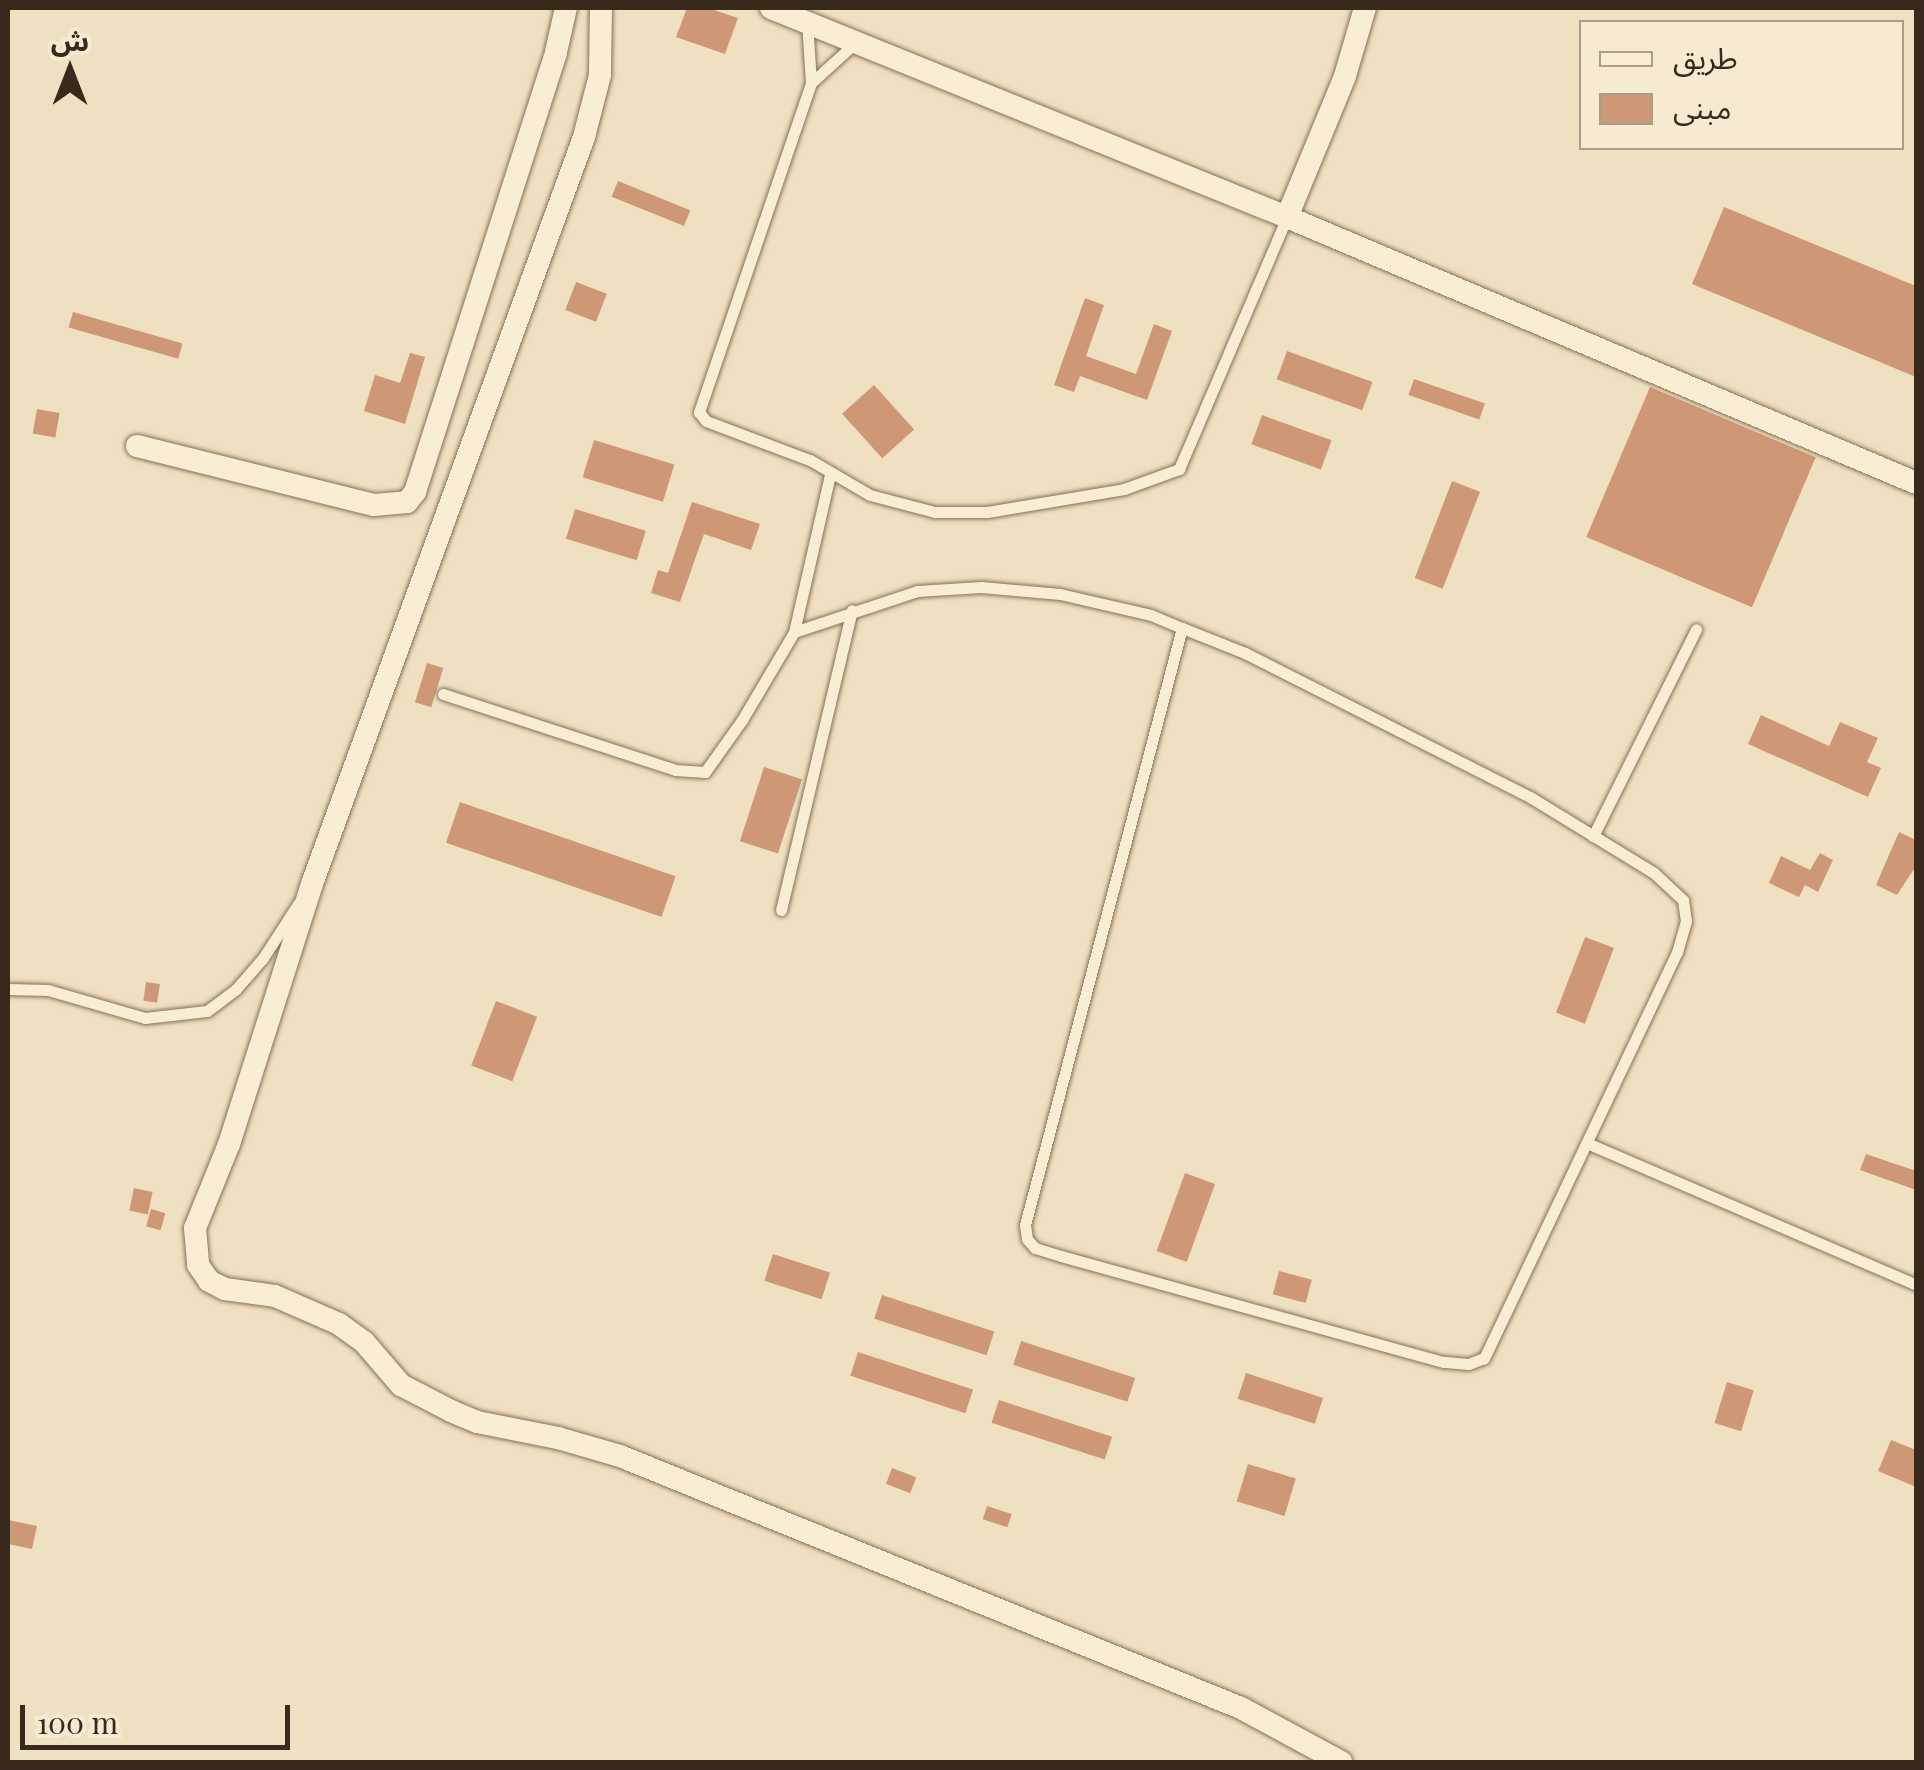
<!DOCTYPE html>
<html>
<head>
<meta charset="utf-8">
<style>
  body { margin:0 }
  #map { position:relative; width:1924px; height:1770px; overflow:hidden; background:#efe0c1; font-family:"Playfair Display","Noto Sans Arabic",serif }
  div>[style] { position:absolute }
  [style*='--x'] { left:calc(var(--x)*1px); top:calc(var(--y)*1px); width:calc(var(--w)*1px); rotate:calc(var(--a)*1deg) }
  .building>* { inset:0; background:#ce9876; transform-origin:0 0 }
  .roads { filter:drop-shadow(0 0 2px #887058) drop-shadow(0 0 2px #887058) }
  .lane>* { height:11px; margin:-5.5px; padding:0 5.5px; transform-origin:5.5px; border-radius:5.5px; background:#f9edd4 }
  .street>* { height:22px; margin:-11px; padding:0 11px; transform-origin:11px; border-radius:11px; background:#f9edd4 }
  span { translate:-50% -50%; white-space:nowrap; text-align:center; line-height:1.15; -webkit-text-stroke:10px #f6ead1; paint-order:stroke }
  .frame { position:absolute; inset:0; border:10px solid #38291d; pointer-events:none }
  .legend { position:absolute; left:1579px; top:20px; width:325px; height:130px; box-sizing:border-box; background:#f6ead1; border:2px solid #aa9d89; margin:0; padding:12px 18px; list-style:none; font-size:30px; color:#38291d }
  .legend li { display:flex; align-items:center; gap:20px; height:50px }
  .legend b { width:50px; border:2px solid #aa9d89 }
  .north { position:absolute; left:20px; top:20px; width:100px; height:100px; -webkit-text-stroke:8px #f6ead1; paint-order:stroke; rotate:0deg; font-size:28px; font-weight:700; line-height:40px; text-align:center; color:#38291d }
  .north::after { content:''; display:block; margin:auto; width:35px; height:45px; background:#38291d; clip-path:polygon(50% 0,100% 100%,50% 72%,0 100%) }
  .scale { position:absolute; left:20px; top:1705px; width:270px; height:45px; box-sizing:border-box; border:5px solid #38291d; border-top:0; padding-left:12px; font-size:30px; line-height:35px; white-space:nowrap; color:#38291d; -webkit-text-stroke:8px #f6ead1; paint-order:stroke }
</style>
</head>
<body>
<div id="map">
  <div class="building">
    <div style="clip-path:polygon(687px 8px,708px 8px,738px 18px,725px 54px,676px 37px)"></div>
    <div style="left:618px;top:181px;width:78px;height:17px;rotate:22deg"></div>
    <div style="clip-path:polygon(1724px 207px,1916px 286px,1916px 377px,1692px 284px)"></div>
    <div style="left:576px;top:282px;width:33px;height:30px;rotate:21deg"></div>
    <div style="clip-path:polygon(1085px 298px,1104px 305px,1086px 356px,1136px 374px,1154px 324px,1172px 331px,1147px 400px,1080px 376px,1074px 392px,1054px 385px)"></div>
    <div style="left:73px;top:312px;width:114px;height:16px;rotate:16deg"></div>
    <div style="left:1287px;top:351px;width:91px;height:30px;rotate:20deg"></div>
    <div style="clip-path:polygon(410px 353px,425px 357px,405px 424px,364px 411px,375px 375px,400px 383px)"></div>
    <div style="left:1414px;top:379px;width:75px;height:17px;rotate:19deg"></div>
    <div style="left:874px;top:385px;width:60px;height:43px;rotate:48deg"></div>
    <div style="left:1650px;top:387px;width:180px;height:163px;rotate:23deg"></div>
    <div style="left:37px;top:409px;width:23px;height:25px;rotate:10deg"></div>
    <div style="left:1262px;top:415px;width:74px;height:31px;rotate:20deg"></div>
    <div style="left:594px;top:440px;width:84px;height:39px;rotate:17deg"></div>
    <div style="left:1452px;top:481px;width:30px;height:104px;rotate:21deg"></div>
    <div style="clip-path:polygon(692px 502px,760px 524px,751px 550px,704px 534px,680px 602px,651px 593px,658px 570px,668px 573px)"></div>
    <div style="left:575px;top:509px;width:74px;height:31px;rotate:17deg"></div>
    <div style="left:427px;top:663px;width:17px;height:41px;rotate:17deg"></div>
    <div style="clip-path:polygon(1761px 715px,1829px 746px,1840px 722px,1878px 738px,1867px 762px,1881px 768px,1868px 797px,1748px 744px)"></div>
    <div style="left:764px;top:767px;width:40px;height:78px;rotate:18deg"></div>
    <div style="left:460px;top:802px;width:228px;height:43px;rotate:19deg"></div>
    <div style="clip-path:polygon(1899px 832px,1916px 840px,1916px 866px,1897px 895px,1876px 885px)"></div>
    <div style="clip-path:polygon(1820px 853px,1833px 860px,1818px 892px,1805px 885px,1799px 897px,1769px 883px,1781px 856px,1810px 870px)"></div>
    <div style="left:1585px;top:937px;width:31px;height:81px;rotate:21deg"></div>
    <div style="left:146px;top:982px;width:14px;height:19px;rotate:8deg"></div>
    <div style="left:496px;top:1001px;width:44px;height:69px;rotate:21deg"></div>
    <div style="clip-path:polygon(1866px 1154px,1916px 1171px,1916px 1190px,1860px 1170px)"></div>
    <div style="left:1185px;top:1173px;width:32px;height:83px;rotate:20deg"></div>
    <div style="left:134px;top:1188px;width:19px;height:23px;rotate:12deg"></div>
    <div style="left:151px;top:1209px;width:15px;height:18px;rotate:16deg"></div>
    <div style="left:773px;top:1254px;width:60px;height:28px;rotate:18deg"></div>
    <div style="left:1279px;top:1271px;width:34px;height:24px;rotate:15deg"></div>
    <div style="left:882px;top:1295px;width:118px;height:25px;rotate:18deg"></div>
    <div style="left:1021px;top:1341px;width:120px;height:25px;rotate:18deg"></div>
    <div style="left:858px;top:1352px;width:121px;height:25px;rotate:18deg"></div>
    <div style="left:1246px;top:1373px;width:81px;height:27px;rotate:18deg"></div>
    <div style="left:1727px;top:1382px;width:28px;height:43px;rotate:17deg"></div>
    <div style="left:999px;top:1400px;width:119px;height:24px;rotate:18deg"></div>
    <div style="clip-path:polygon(1891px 1440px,1916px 1450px,1916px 1487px,1878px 1471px)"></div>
    <div style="left:1248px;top:1464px;width:50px;height:39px;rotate:17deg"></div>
    <div style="left:892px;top:1468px;width:26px;height:17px;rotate:21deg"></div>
    <div style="left:987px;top:1506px;width:26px;height:14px;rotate:18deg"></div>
    <div style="clip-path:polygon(8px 1520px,37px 1526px,32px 1549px,8px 1544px)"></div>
  </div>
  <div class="roads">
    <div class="lane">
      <div style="--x:807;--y:22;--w:61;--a:86.2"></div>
      <div style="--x:811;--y:83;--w:348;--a:108.8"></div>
      <div style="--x:699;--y:412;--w:11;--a:52"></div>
      <div style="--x:706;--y:421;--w:111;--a:20.6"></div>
      <div style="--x:810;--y:460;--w:69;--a:30.3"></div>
      <div style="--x:870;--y:495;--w:67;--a:14.7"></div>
      <div style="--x:935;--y:512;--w:52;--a:0"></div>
      <div style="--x:987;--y:512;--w:139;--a:-9.5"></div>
      <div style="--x:1124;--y:489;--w:59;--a:-20"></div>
      <div style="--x:1179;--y:469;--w:274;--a:-66.8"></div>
      <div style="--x:811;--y:83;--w:61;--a:-42.3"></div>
      <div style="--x:794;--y:632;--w:130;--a:-18.4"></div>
      <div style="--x:917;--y:591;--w:64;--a:-3.6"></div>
      <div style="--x:981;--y:587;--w:79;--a:5.1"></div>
      <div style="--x:1060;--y:594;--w:93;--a:13"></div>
      <div style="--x:1151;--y:615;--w:34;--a:23"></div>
      <div style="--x:1182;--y:628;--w:68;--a:21.6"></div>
      <div style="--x:1245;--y:653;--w:319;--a:26.8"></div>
      <div style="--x:1530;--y:797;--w:145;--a:31.5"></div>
      <div style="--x:1654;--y:873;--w:40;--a:43"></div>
      <div style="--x:1683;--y:900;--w:21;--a:82"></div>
      <div style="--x:1686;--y:921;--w:32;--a:106"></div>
      <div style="--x:1677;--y:952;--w:450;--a:115.4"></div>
      <div style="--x:1484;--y:1358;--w:17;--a:159"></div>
      <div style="--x:1468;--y:1364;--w:25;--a:-175"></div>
      <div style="--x:1443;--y:1362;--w:396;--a:-164.5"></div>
      <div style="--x:1061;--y:1256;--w:27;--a:-163"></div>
      <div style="--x:1035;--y:1248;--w:12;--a:-132"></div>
      <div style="--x:1027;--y:1239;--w:14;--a:-98"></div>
      <div style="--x:1025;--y:1225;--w:617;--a:-75.27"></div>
      <div style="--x:443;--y:694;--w:244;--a:18.1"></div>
      <div style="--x:675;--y:770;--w:30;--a:4"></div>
      <div style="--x:705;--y:772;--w:64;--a:-54.6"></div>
      <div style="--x:742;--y:720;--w:102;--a:-59.4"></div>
      <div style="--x:794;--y:632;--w:161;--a:-77.1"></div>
      <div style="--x:1593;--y:836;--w:231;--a:-63.5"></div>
      <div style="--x:781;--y:910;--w:308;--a:-76.7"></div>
      <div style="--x:8;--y:989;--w:40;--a:1.4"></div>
      <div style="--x:48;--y:990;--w:101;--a:16.1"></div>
      <div style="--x:145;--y:1018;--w:62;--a:-6.4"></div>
      <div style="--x:207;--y:1011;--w:36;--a:-37"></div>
      <div style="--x:236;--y:989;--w:41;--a:-48.9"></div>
      <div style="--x:263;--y:958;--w:64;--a:-57.1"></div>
      <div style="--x:1587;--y:1143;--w:358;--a:23.3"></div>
    </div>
    <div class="street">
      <div style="--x:601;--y:8;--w:67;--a:90.9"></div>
      <div style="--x:600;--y:75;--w:64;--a:104.5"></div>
      <div style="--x:584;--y:137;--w:795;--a:110.01"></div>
      <div style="--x:312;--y:884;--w:273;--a:107.7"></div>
      <div style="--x:229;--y:1144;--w:91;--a:112"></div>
      <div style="--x:195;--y:1228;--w:37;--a:85"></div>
      <div style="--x:198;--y:1265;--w:19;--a:55"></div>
      <div style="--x:209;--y:1281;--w:18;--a:27"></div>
      <div style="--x:225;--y:1289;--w:50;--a:8"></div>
      <div style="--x:275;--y:1296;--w:70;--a:23.6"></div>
      <div style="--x:339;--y:1324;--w:31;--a:36"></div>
      <div style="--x:364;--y:1342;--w:57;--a:49.3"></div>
      <div style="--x:401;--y:1385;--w:56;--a:27.5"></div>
      <div style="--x:451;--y:1411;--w:28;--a:23"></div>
      <div style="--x:477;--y:1422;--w:83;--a:11.2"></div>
      <div style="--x:558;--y:1438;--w:65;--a:16.2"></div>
      <div style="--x:620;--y:1456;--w:670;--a:22.09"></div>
      <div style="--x:1241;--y:1708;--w:114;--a:28.4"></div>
      <div style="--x:771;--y:8;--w:557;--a:22.05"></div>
      <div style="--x:1287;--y:217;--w:683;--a:22.92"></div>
      <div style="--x:1287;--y:217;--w:152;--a:-67.6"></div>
      <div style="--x:1345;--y:76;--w:71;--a:-73.6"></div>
      <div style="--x:137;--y:446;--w:244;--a:14"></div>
      <div style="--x:374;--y:505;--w:33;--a:-5"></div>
      <div style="--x:407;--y:502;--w:13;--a:-51"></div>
      <div style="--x:415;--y:492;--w:462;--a:-72.2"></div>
      <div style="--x:556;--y:52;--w:45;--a:-77.2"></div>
    </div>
  </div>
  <div class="frame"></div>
  <ul class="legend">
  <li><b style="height:12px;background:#f9edd4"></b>طريق</li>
  <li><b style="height:28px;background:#ce9876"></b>مبنى</li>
  </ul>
  <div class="north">ش</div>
  <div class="scale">100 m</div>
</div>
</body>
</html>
